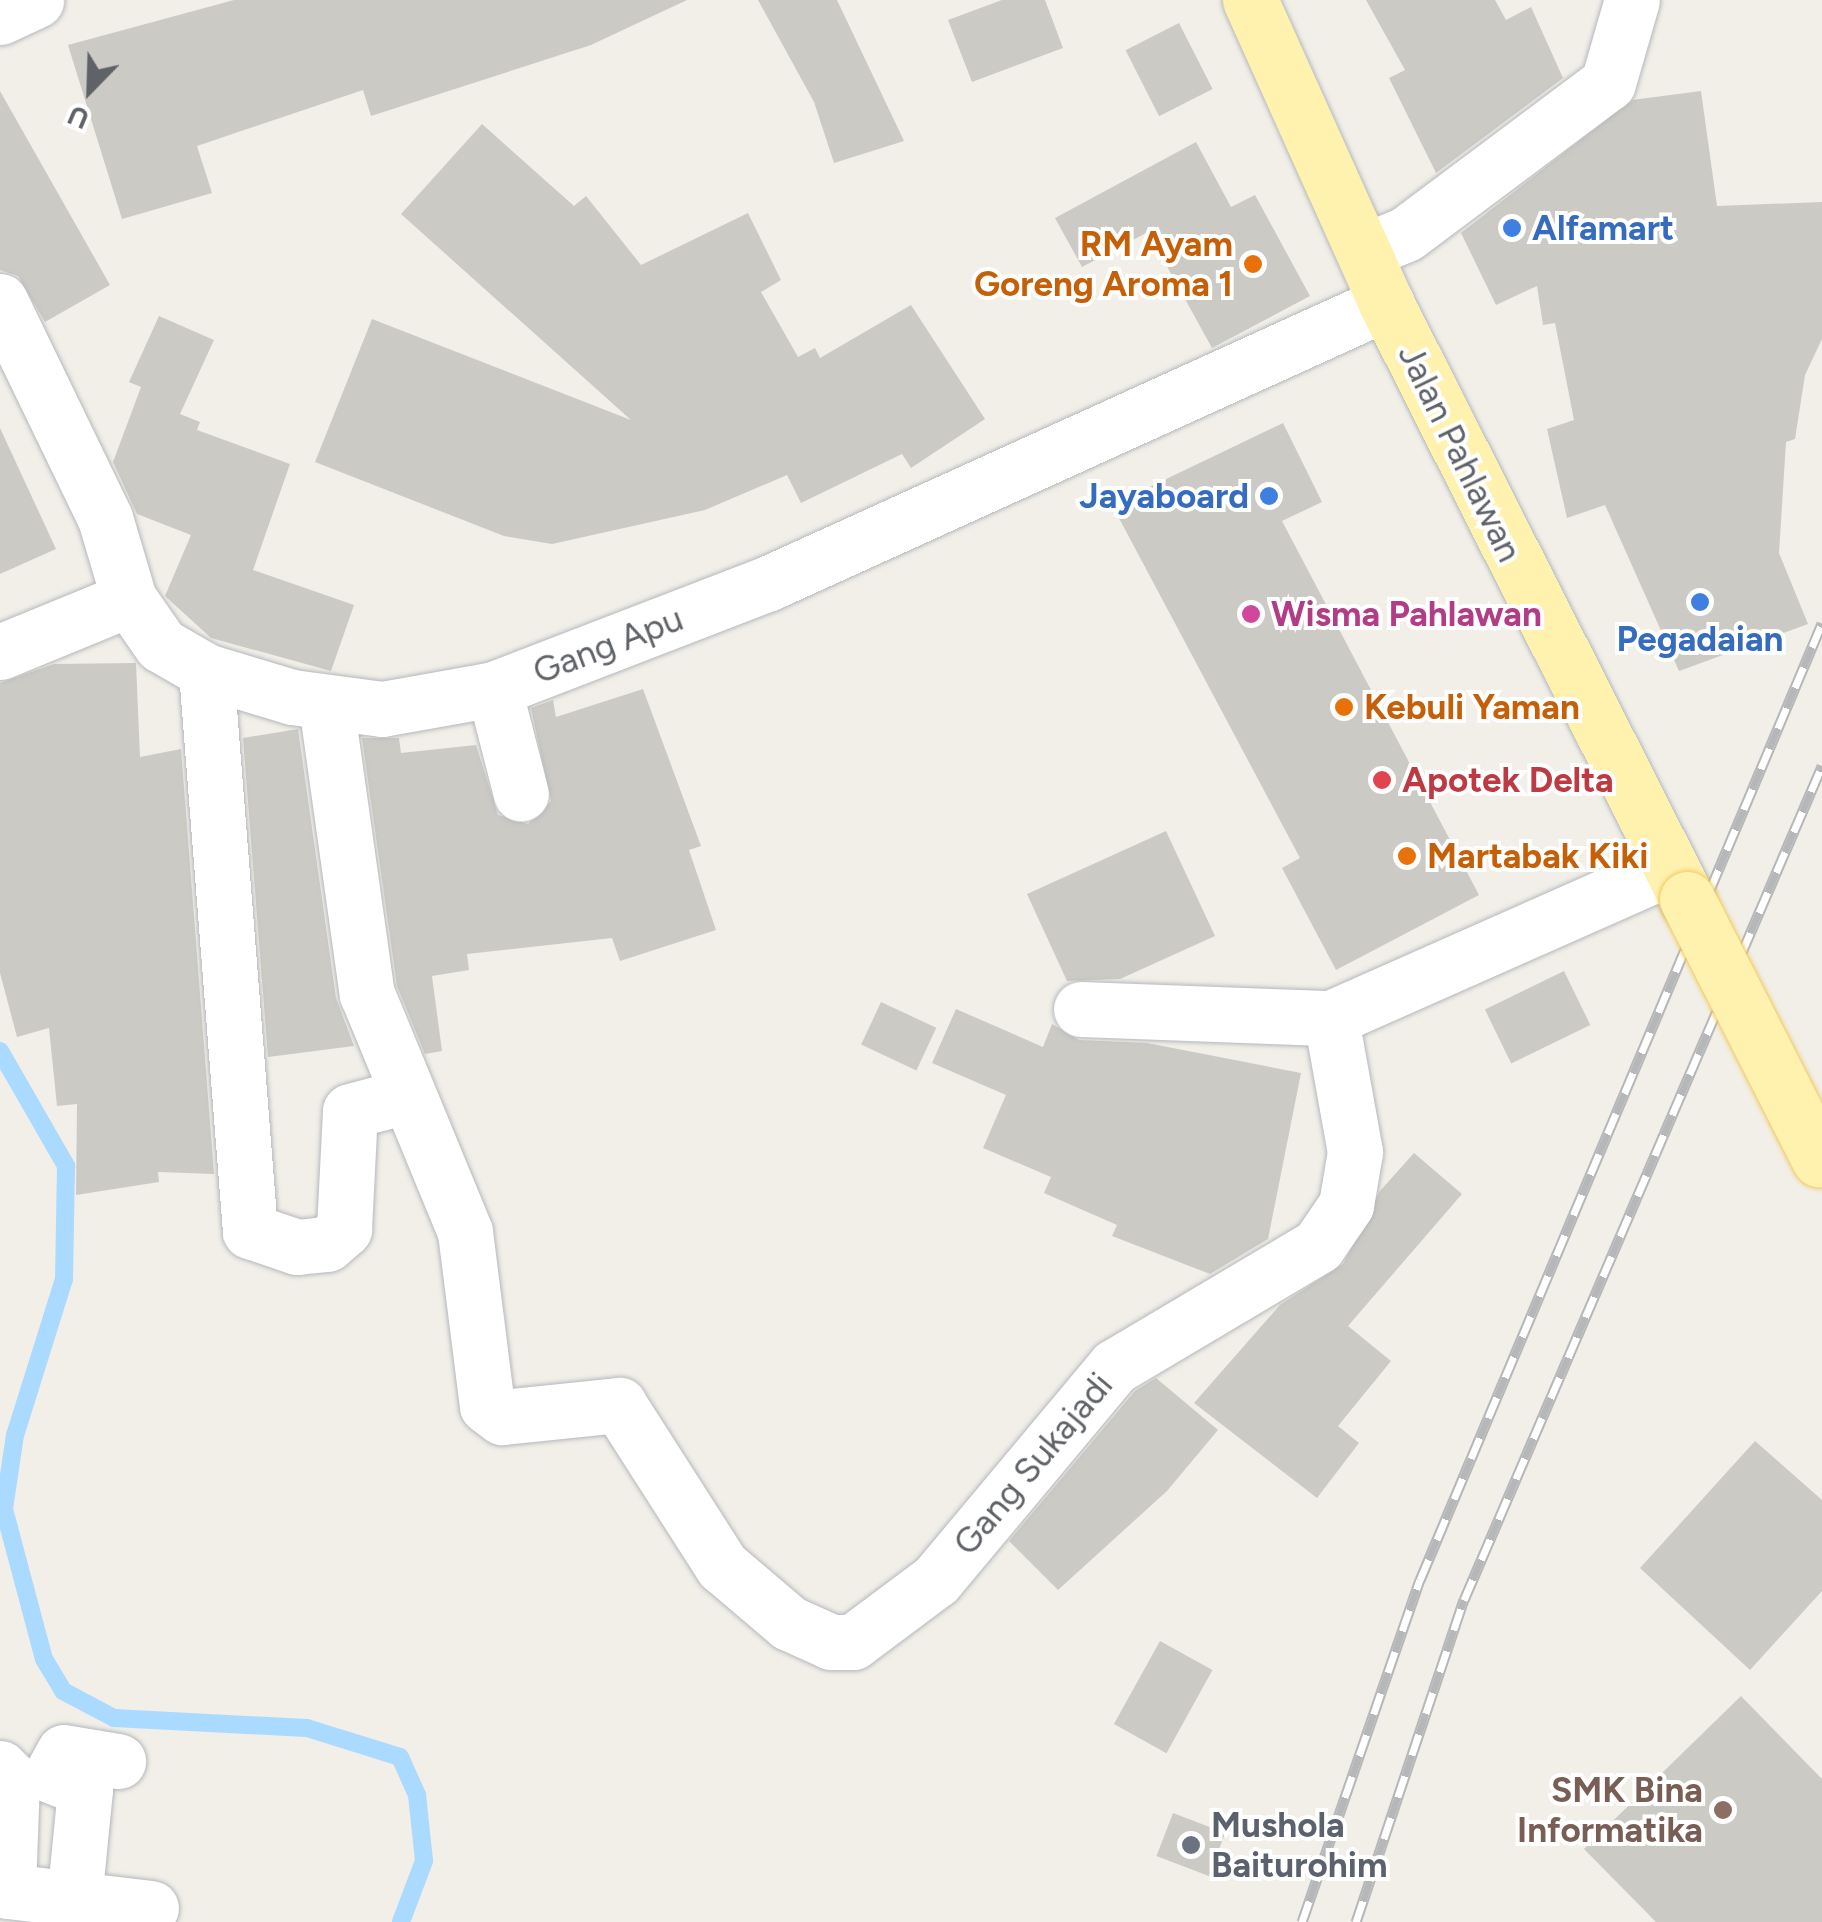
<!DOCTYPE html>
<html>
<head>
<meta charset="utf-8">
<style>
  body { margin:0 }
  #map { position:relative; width:1822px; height:1922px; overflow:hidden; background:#f1efe8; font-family:Figtree,sans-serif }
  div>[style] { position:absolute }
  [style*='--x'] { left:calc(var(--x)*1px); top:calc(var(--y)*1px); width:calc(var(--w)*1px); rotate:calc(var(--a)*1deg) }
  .stream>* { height:18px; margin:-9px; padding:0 9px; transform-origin:9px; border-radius:9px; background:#aadaff }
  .building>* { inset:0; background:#cccac5; transform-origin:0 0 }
  .roads { filter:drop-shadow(0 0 2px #b5b8bc) drop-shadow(0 0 2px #b5b8bc) }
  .minor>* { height:55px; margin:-27.5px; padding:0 27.5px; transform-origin:27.5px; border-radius:27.5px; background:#fff }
  .major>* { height:55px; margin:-27.5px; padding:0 27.5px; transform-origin:27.5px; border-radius:27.5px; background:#fff2af }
  .rail>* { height:11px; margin-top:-5.5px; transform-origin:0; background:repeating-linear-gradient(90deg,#fff 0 22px,#b6b7b8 0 44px); box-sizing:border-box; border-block:2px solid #b6b7b8 }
  .bridges { filter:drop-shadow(0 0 2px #f2c960) drop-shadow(0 0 2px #f2c960) }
  .major-bridge>* { height:55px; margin:-27.5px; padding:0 27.5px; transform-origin:27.5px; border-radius:27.5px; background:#fff2af }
  .dots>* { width:28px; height:28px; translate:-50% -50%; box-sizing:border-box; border:5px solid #fff; border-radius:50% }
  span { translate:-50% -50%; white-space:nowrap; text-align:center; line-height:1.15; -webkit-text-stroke:8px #fff; paint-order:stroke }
  .shop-label { font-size:35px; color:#366cbe; font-weight:700 }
  .left { translate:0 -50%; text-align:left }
  .right { translate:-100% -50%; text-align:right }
  .food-label { font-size:35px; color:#c56008; font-weight:700 }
  .street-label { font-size:35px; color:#5f6368 }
  .hotel-label { font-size:35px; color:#b23c85; font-weight:700 }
  .health-label { font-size:35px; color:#be3a42; font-weight:700 }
  .education-label { font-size:35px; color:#785e54; font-weight:700 }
  .worship-label { font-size:35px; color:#5b616d; font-weight:700 }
  .north { position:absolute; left:40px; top:40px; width:100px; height:100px; -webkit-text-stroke:8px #fff; paint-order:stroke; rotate:203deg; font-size:28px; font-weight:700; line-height:40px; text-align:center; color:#5f6368 }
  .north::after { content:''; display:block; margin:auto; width:35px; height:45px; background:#5f6368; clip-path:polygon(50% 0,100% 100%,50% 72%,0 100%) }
</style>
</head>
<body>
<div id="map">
  <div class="stream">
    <div style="--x:0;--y:1051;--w:133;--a:60.1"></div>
    <div style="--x:66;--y:1166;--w:113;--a:91"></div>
    <div style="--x:64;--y:1279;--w:164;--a:107.4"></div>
    <div style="--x:15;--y:1435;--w:75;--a:98.5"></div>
    <div style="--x:4;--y:1509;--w:155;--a:75.1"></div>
    <div style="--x:44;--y:1659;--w:37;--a:59"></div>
    <div style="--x:63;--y:1691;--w:58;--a:27.9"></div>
    <div style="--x:114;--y:1718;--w:193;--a:3"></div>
    <div style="--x:307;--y:1728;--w:97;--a:17.3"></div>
    <div style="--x:400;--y:1757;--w:42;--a:65.9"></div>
    <div style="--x:417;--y:1795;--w:66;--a:83.9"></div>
    <div style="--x:424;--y:1861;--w:65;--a:110.7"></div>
  </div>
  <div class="building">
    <div style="clip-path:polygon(234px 0,687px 0,591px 45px,371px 116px,363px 90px,197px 146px,212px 193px,122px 219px,68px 45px)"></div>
    <div style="clip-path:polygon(758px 0,837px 0,904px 141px,834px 163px,814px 102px)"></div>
    <div style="clip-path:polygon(1002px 0,1045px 0,1063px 48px,972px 82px,948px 20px)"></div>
    <div style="clip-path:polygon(1366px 0,1495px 0,1506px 20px,1531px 7px,1563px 78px,1436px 173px,1389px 78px,1405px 70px)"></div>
    <div style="left:1179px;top:23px;width:74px;height:60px;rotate:63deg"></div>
    <div style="clip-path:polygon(0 91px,110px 285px,45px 322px,18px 276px,0 270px)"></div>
    <div style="clip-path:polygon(1701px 91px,1717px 206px,1822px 202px,1822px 339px,1805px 375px,1795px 439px,1786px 442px,1779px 553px,1808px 624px,1679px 671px,1605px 505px,1567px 518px,1547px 429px,1574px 420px,1555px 323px,1543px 325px,1537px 286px,1496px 305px,1461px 233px,1632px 100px)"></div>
    <div style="clip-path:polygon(482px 124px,574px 206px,586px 196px,641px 265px,748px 213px,781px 280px,761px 292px,798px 357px,815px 348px,820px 358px,911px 305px,985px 419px,911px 468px,902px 454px,801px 503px,787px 475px,705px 510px,552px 544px,504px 536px,315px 462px,372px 319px,631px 420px,401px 214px)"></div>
    <div style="clip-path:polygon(1196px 142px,1231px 207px,1255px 195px,1310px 296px,1212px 348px,1148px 232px,1082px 267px,1055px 218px)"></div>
    <div style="clip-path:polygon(159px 316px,214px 340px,180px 414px,200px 422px,197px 430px,290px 464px,253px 570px,354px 605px,331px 671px,211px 638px,165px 596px,191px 535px,137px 514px,113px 462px,141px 387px,129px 382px)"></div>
    <div style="clip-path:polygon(1283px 423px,1322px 502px,1282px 521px,1479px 895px,1336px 970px,1282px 868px,1300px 858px,1112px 505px)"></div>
    <div style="clip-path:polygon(0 428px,56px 549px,0 574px)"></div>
    <div style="clip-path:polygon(136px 663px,140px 757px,181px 749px,214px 1174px,158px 1172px,159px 1182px,76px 1195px,77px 1104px,57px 1106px,49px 1028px,17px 1037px,0 973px,0 683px,54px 664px)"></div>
    <div style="clip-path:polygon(643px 689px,701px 846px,689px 850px,716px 930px,620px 961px,612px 938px,467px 954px,469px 970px,432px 976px,442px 1051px,425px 1054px,397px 986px,362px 738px,399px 738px,401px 753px,476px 745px,498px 815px,528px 824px,551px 801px,531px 708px,553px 700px,556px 717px)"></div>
    <div style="clip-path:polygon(298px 729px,336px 998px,354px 1046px,268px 1057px,243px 738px)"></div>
    <div style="clip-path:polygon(1166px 831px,1215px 936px,1120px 979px,1067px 981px,1027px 894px)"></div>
    <div style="left:1564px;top:971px;width:60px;height:88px;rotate:64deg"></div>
    <div style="left:881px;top:1002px;width:61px;height:47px;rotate:25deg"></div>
    <div style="clip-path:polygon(956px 1009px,1043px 1047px,1052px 1024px,1079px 1040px,1147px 1043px,1301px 1073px,1268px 1239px,1210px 1274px,1112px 1236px,1117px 1225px,1044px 1193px,1051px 1177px,983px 1148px,1006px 1095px,932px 1063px)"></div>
    <div style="clip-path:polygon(1414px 1153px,1462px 1194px,1348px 1326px,1391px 1361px,1338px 1426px,1359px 1443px,1317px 1498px,1194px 1403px,1280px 1305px,1343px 1264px,1380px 1191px)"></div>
    <div style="clip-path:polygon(1156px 1378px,1218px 1430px,1167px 1491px,1058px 1590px,1009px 1541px,1135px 1391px)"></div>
    <div style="clip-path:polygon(1755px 1441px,1822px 1500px,1822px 1591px,1750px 1670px,1640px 1568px)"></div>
    <div style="left:1160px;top:1641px;width:60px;height:95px;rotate:29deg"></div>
    <div style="clip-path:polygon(1741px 1696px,1822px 1779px,1822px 1922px,1656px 1922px,1584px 1849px)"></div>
    <div style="left:1173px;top:1813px;width:56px;height:46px;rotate:21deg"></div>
  </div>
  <div class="roads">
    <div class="minor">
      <div style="--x:0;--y:17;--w:40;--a:-25"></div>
      <div style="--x:1365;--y:251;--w:44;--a:-22.5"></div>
      <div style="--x:1406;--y:234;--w:252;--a:-36.8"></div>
      <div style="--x:1608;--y:83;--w:86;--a:-73.9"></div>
      <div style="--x:0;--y:301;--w:241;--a:64.2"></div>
      <div style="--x:105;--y:518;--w:84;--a:73.5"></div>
      <div style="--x:129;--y:599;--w:56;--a:55.2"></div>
      <div style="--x:161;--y:645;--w:52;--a:30"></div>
      <div style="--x:206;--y:671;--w:90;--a:16.8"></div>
      <div style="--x:292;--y:697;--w:91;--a:7.6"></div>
      <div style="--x:382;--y:709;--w:114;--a:-10.1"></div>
      <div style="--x:494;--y:689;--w:295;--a:-21.1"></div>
      <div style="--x:769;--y:583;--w:678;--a:-24.41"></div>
      <div style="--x:0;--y:652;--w:139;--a:-22.3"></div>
      <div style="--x:206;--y:671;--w:562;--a:85.51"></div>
      <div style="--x:250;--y:1231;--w:50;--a:18.8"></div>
      <div style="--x:297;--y:1247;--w:30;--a:-6"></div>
      <div style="--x:327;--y:1244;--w:23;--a:-41"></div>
      <div style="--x:344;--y:1229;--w:118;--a:-87.1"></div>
      <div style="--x:350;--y:1111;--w:58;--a:-15"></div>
      <div style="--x:494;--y:689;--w:108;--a:75.6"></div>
      <div style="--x:326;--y:704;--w:293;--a:82"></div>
      <div style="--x:367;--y:994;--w:257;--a:67.6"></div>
      <div style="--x:465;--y:1232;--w:175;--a:82.8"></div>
      <div style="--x:487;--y:1406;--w:19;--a:36"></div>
      <div style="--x:502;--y:1417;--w:118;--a:-5.9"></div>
      <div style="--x:619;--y:1405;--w:191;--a:57.4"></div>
      <div style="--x:722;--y:1566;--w:88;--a:40.4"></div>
      <div style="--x:789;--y:1623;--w:46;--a:24.3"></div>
      <div style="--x:831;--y:1642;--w:22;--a:0"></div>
      <div style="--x:853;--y:1642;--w:104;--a:-36.8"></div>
      <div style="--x:936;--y:1580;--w:278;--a:-50.1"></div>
      <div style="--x:1114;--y:1367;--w:237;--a:-30.7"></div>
      <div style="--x:1318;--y:1246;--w:50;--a:-55.7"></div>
      <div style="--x:1346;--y:1205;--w:54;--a:-80.4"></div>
      <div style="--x:1355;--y:1152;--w:136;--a:-100.2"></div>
      <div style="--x:1081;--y:1009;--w:250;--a:2.1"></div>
      <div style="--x:1331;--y:1018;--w:371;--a:-23.9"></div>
      <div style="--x:0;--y:1768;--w:17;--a:45"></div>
      <div style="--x:12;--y:1780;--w:111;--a:92.1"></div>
      <div style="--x:8;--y:1891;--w:144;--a:6.8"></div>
      <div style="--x:74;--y:1900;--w:112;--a:-84.3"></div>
      <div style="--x:85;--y:1789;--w:37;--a:-158"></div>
      <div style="--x:51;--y:1775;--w:26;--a:-61"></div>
      <div style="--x:64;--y:1752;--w:55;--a:9.5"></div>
    </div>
    <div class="major">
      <div style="--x:1250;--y:0;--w:332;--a:65.8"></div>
      <div style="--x:1386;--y:303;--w:668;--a:63.2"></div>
    </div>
  </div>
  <div class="rail">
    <div style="--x:1302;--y:1922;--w:362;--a:-71"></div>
    <div style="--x:1420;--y:1580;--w:1038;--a:-67.21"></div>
    <div style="--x:1356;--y:1922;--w:340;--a:-71.5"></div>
    <div style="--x:1464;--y:1600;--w:908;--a:-66.77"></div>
  </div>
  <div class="bridges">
    <div class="major-bridge">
      <div style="--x:1687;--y:899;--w:292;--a:63.1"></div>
    </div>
  </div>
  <div class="dots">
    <div style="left:1512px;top:228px;background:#3f7fe0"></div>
    <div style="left:1253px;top:264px;background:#e8710a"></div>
    <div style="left:1269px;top:496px;background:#3f7fe0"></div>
    <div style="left:1700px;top:602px;background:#3f7fe0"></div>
    <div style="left:1251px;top:614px;background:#d1479c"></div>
    <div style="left:1344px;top:707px;background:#e8710a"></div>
    <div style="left:1382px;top:780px;background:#e0444e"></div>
    <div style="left:1407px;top:856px;background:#e8710a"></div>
    <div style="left:1723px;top:1810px;background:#8d6e63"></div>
    <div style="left:1191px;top:1845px;background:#6b7280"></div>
  </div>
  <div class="shop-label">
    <span class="left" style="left:1532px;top:228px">Alfamart</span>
    <span class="right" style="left:1249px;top:496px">Jayaboard</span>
    <span style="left:1700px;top:639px">Pegadaian</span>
  </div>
  <div class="food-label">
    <span class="right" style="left:1233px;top:264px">RM Ayam<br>Goreng Aroma 1</span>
    <span class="left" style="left:1364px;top:707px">Kebuli Yaman</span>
    <span class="left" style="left:1427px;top:856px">Martabak Kiki</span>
  </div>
  <div class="street-label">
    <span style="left:1460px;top:453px;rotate:64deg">Jalan Pahlawan</span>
    <span style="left:608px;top:645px;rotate:-21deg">Gang Apu</span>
    <span style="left:1033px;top:1464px;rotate:-50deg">Gang Sukajadi</span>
  </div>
  <div class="hotel-label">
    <span class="left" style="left:1271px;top:614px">Wisma Pahlawan</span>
  </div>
  <div class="health-label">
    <span class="left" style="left:1402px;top:780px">Apotek Delta</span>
  </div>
  <div class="education-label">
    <span class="right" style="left:1703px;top:1810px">SMK Bina<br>Informatika</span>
  </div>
  <div class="worship-label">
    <span class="left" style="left:1211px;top:1845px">Mushola<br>Baiturohim</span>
  </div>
  <div class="north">U</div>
</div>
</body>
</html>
